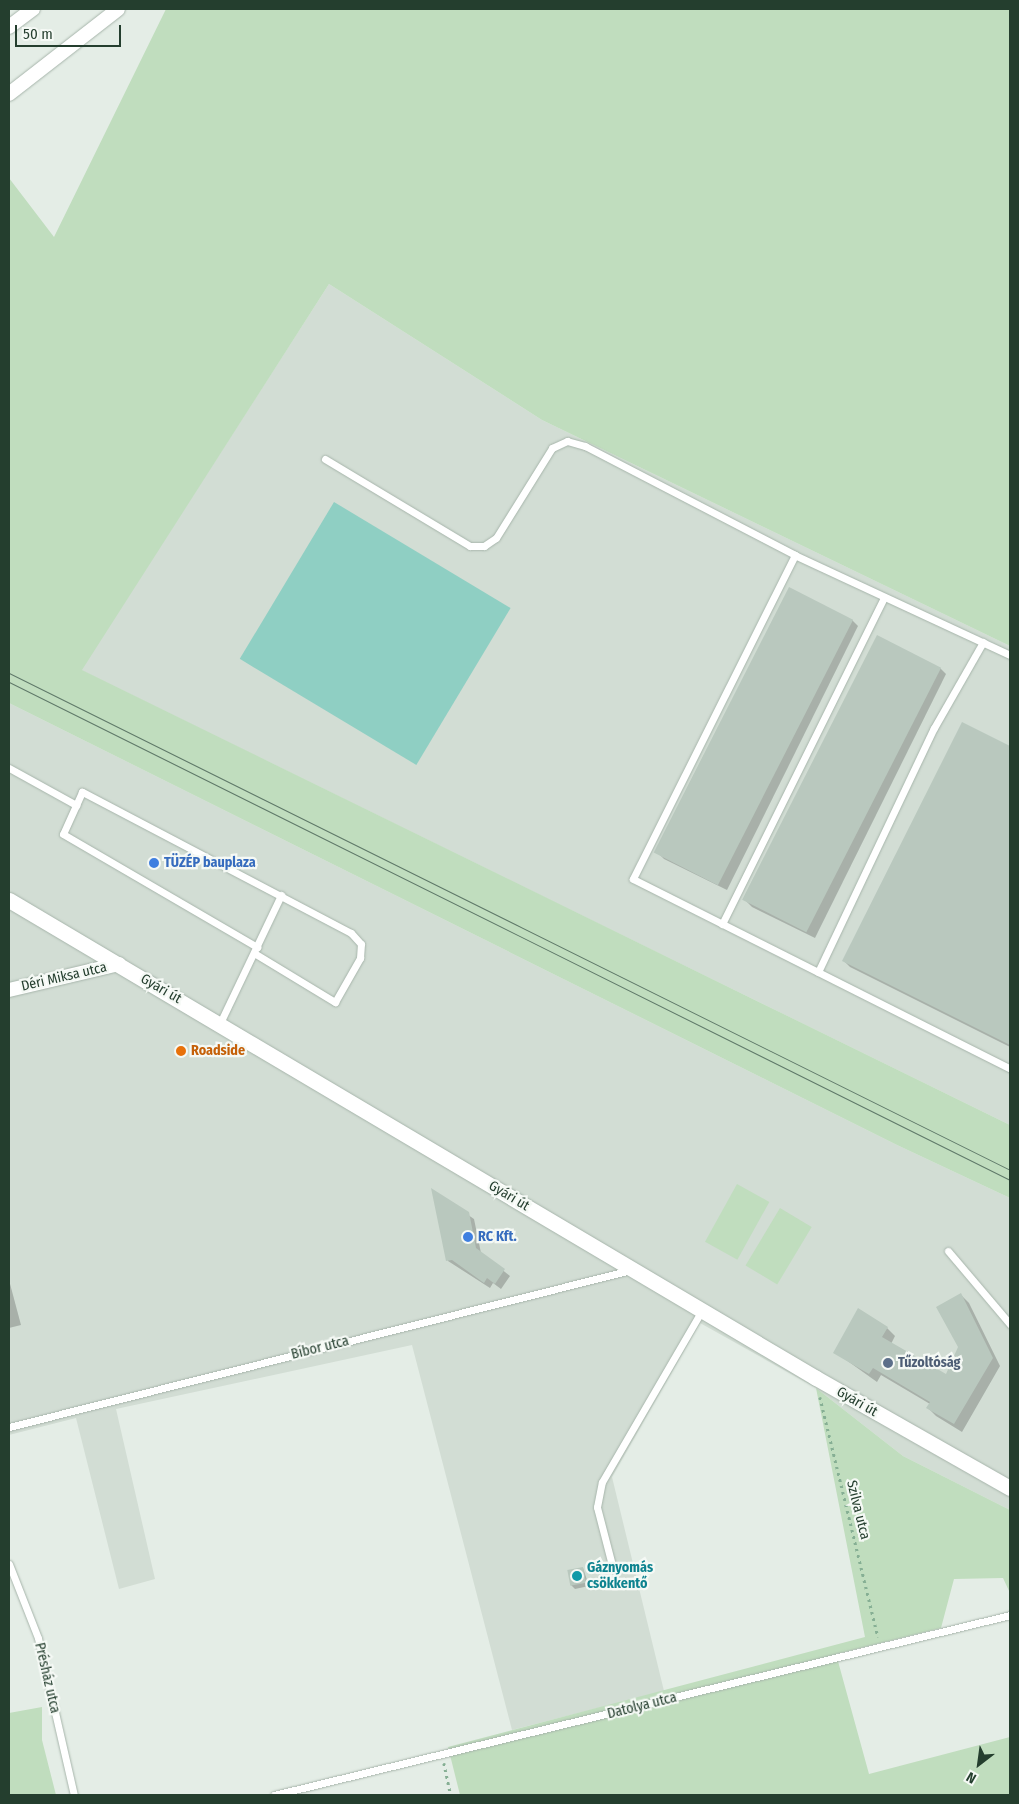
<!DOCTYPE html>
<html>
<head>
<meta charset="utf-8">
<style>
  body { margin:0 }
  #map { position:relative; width:1019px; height:1804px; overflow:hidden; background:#e4ede6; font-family:"Fira Sans Condensed",sans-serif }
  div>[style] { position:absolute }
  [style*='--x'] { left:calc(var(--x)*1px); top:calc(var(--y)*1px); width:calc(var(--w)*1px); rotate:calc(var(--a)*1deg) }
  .built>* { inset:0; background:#d2ddd4 }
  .green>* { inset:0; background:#c0ddbe; transform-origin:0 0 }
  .water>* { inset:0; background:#8fcfc3; transform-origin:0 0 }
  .shadow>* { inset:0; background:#0003 }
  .building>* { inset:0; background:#b9c8be; transform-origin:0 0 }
  .path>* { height:2.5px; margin-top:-1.25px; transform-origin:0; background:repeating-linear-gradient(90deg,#86af94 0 2.5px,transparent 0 6.5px) }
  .roads { filter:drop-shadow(0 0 1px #a7b5ab) drop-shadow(0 0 1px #a7b5ab) }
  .lane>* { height:7px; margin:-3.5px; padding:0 3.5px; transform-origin:3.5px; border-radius:3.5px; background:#fff }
  .street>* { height:14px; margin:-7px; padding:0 7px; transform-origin:7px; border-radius:7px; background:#fff }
  .secondary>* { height:15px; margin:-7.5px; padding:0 7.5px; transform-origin:7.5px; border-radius:7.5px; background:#fff }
  .tram>* { height:1px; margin:-0.5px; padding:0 0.5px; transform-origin:0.5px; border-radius:0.5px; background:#5f7969 }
  .dots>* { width:14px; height:14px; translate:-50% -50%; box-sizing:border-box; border:2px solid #f5f9f5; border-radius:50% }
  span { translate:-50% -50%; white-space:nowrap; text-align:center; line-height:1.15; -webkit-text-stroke:4.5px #f5f9f5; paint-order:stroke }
  .shop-label { font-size:14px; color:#366cbe; font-weight:700 }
  .left { translate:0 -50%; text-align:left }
  .street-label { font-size:14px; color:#243e2e }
  .food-label { font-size:14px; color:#c56008; font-weight:700 }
  .service-label { font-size:14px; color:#4e5e75; font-weight:700 }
  .culture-label { font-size:14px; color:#0d838f; font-weight:700 }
  .frame { position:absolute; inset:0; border:10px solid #243e2e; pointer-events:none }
  .north { position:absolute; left:954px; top:1739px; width:50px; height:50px; -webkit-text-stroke:4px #f5f9f5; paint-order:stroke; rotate:210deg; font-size:14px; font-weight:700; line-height:20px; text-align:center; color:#243e2e }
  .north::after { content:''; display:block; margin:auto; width:18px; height:22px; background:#243e2e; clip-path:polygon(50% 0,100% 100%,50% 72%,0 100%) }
  .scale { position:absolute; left:15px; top:25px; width:106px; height:22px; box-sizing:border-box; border:2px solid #243e2e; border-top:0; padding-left:6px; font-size:15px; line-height:18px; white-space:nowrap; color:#243e2e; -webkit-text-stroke:4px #f5f9f5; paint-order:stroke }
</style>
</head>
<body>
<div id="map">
  <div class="built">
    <div style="clip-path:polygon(329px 284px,542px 420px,1010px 646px,1010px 1125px,81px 670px)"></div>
    <div style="clip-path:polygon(9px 703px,897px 1145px,1010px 1198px,1010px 1510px,903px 1456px,816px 1388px,700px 1323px,612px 1477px,664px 1691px,512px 1730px,412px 1345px,116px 1409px,155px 1579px,119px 1589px,76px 1418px,9px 1435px)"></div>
  </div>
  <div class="green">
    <div style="clip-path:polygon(166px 9px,1010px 9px,1010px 646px,542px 420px,329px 284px,82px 670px,1010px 1125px,1010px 1198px,897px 1145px,9px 703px,9px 178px,54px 237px)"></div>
    <div style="left:737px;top:1184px;width:37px;height:66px;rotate:29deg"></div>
    <div style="left:780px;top:1208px;width:37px;height:67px;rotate:31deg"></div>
    <div style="clip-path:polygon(816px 1388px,903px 1456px,1010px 1510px,1010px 1593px,1003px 1578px,954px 1579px,941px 1628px,836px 1654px,869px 1774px,1010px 1737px,1010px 1795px,460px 1795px,448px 1747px,865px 1637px)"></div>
    <div style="clip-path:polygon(42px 1707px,42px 1740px,56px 1795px,9px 1795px,9px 1713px)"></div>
  </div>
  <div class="water">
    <div style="left:334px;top:502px;width:206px;height:183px;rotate:31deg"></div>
  </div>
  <div class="shadow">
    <div style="clip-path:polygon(852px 620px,858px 626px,727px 890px,664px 859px,658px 853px)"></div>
    <div style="clip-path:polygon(940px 668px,946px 674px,815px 938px,752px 907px,746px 901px)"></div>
    <div style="clip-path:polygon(963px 724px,1010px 748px,1010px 1047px,850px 967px,844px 961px)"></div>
    <div style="clip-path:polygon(433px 1191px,474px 1219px,481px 1253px,510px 1276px,501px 1289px,493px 1283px,490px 1288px,448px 1261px)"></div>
    <div style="clip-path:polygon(9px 1280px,21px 1325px,9px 1328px)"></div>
    <div style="clip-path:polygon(961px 1295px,969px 1303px,1000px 1366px,962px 1432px,936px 1416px,928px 1408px,930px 1404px,881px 1375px,877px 1382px,835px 1352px,887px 1328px,895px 1336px,891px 1344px,947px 1376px,960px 1347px)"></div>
    <div style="clip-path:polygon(583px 1568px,589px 1586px,575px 1589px,571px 1585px)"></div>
  </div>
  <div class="building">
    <div style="left:789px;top:587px;width:72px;height:298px;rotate:27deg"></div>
    <div style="left:877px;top:635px;width:72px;height:297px;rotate:27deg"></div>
    <div style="clip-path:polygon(962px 722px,1010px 746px,1010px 1045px,842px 961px)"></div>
    <div style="clip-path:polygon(431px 1188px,469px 1212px,476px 1248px,505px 1269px,495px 1284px,487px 1278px,484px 1283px,452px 1260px,446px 1261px)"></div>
    <div style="clip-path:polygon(961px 1293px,993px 1358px,954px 1424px,926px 1408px,930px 1402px,873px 1368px,869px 1374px,833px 1353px,858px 1308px,888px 1327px,882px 1337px,946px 1374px,958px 1347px,936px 1307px)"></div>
    <div style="left:583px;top:1567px;width:16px;height:16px;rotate:79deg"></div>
  </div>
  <div class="path">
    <div style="--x:820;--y:1397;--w:247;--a:76.4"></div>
    <div style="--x:444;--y:1763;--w:33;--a:78"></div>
  </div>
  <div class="roads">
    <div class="lane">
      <div style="--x:325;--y:459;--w:169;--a:31"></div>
      <div style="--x:470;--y:546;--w:14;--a:0"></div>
      <div style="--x:484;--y:546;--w:14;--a:-34"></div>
      <div style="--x:496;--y:538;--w:106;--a:-58.1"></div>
      <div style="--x:552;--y:448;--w:17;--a:-25"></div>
      <div style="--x:567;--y:441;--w:19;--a:16"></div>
      <div style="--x:585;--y:446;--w:237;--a:27.4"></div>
      <div style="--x:1010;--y:655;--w:237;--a:-155.1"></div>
      <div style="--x:795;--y:555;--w:362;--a:116.6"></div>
      <div style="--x:633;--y:879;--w:422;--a:26.7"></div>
      <div style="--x:9;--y:768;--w:77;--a:28.9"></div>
      <div style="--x:722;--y:924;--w:365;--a:-63.6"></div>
      <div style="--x:254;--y:953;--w:95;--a:31.2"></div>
      <div style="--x:335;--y:1002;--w:51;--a:-60.4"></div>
      <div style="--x:360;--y:958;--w:14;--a:-86"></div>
      <div style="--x:361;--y:944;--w:15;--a:-132"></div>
      <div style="--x:351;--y:933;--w:304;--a:-152.3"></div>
      <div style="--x:82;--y:792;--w:46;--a:114.3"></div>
      <div style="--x:63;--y:834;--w:225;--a:30.2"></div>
      <div style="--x:818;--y:972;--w:270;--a:-64.6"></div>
      <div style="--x:934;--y:728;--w:99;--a:-60.3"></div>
      <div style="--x:220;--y:1023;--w:142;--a:-64.5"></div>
      <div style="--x:948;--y:1251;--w:96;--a:49.7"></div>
      <div style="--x:9;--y:1427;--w:642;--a:-14.17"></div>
      <div style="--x:9;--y:1564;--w:79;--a:68.6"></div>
      <div style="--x:38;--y:1638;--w:161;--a:77.1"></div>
      <div style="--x:613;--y:1569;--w:64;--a:-104.5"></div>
      <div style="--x:597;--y:1507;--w:25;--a:-79"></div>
      <div style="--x:602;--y:1482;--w:199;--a:-59.8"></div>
      <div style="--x:274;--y:1795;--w:758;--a:-13.74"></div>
    </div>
    <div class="street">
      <div style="--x:9;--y:27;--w:30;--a:-37"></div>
      <div style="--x:9;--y:94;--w:138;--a:-37.9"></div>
      <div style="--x:9;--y:990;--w:113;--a:-13.3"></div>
    </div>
    <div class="secondary">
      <div style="--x:9;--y:900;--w:938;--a:30.64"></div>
      <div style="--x:816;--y:1378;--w:223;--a:29.6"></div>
    </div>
  </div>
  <div class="tram">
    <div style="--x:9;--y:673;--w:1118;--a:26.4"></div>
    <div style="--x:9;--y:682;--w:1118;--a:26.45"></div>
  </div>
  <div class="dots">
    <div style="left:154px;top:863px;background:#3f7fe0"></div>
    <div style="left:181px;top:1051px;background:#e8710a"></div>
    <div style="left:468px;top:1237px;background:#3f7fe0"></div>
    <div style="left:888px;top:1363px;background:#5c6f8a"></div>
    <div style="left:577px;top:1576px;background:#0f9aa8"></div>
  </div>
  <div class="shop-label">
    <span class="left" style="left:164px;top:863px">TÜZÉP bauplaza</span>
    <span class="left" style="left:478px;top:1237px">RC Kft.</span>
  </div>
  <div class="street-label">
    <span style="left:64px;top:977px;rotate:-13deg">Déri Miksa utca</span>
    <span style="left:161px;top:989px;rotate:30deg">Gyári út</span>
    <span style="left:509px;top:1196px;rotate:31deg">Gyári út</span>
    <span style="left:320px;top:1348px;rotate:-14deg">Bíbor utca</span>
    <span style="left:857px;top:1402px;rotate:30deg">Gyári út</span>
    <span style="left:858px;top:1510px;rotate:76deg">Szilva utca</span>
    <span style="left:47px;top:1678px;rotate:77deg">Présház utca</span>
    <span style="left:642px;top:1706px;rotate:-14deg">Datolya utca</span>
  </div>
  <div class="food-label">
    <span class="left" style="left:191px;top:1051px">Roadside</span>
  </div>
  <div class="service-label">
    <span class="left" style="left:898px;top:1363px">Tűzoltóság</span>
  </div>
  <div class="culture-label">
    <span class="left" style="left:587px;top:1576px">Gáznyomás<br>csökkentő</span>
  </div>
  <div class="frame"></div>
  <div class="north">N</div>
  <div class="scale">50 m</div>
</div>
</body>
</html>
